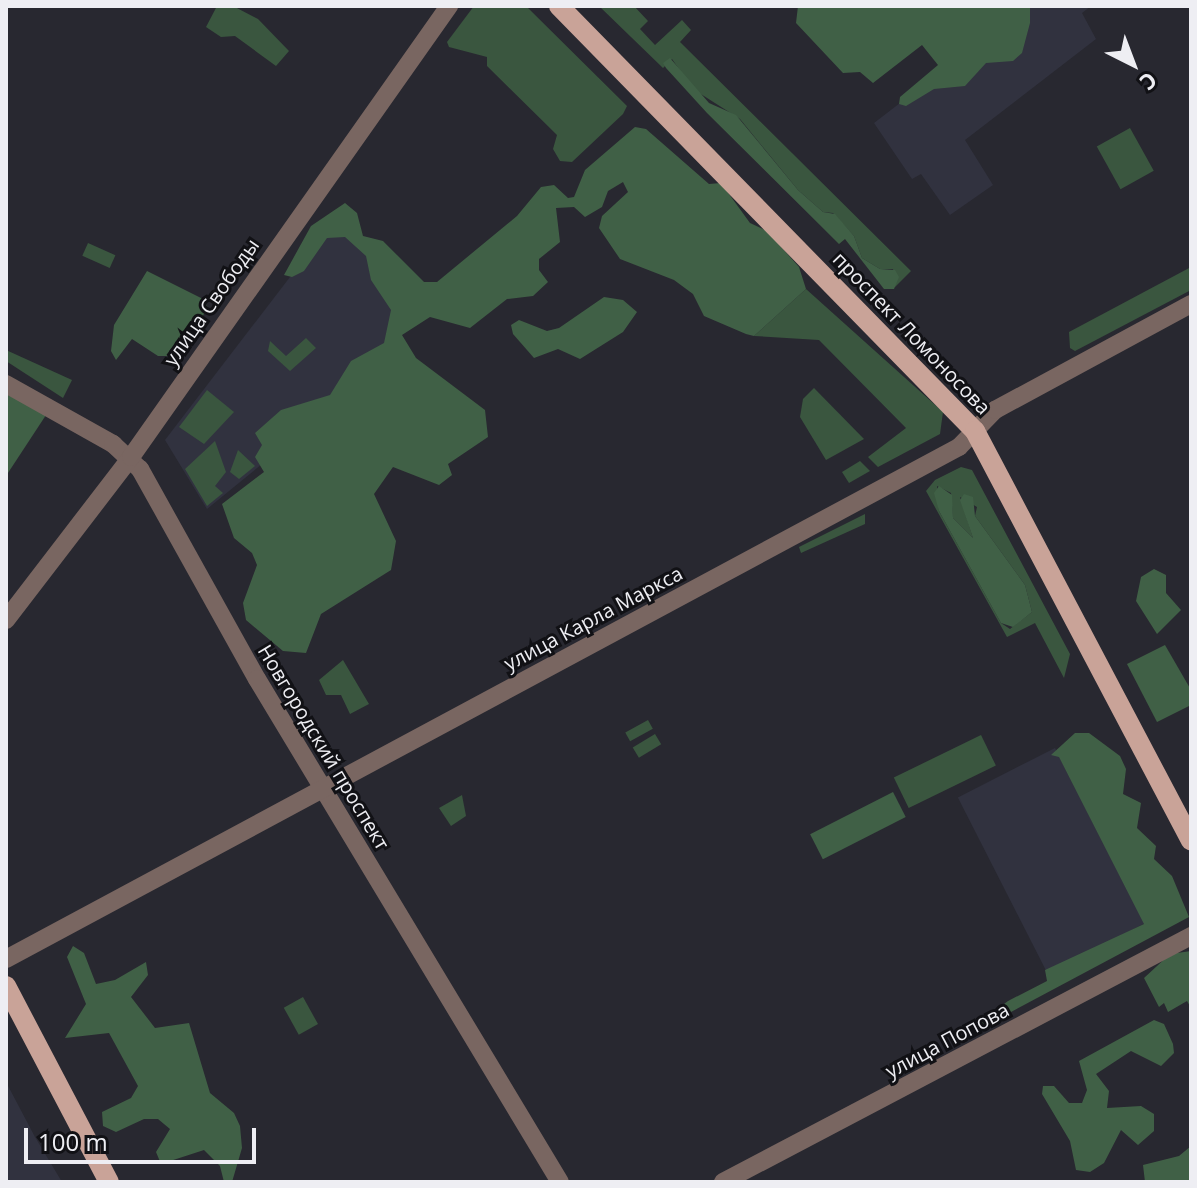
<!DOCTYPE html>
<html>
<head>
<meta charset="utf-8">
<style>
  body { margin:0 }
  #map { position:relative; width:1197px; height:1188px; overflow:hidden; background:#282830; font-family:"Open Sans",sans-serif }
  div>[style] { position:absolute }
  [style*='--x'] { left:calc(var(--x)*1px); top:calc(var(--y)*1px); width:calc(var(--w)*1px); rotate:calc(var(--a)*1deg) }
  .built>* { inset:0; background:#31323f; transform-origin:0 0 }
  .green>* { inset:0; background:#3a563f; transform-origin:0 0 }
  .forest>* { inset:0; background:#406046; transform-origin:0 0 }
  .minor>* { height:18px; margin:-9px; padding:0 9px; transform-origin:9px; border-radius:9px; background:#796661 }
  .primary>* { height:20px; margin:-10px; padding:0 10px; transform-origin:10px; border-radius:10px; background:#c9a398 }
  span { translate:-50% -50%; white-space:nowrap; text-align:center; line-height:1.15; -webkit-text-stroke:6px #111115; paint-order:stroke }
  .street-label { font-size:20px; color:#eeeef3 }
  .frame { position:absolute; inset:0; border:8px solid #eeeef3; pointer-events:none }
  .north { position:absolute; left:1093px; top:24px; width:80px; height:80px; -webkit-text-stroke:6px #111115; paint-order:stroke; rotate:138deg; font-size:22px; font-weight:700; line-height:32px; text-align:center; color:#eeeef3 }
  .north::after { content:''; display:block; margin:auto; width:28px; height:36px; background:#eeeef3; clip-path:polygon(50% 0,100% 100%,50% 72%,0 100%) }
  .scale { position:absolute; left:24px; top:1128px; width:232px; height:36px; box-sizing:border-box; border:4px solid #eeeef3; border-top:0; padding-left:10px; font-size:24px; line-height:28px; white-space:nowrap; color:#eeeef3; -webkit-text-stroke:6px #111115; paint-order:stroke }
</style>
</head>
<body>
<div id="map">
  <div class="built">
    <div style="clip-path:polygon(1026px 6px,1091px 6px,1082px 13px,1096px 39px,965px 140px,993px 185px,950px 215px,921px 174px,912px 179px,874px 123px)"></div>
    <div style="clip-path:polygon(336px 217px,427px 307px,349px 393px,207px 509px,165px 440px)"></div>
    <div style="left:1055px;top:748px;width:197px;height:109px;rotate:63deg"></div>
    <div style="clip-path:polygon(6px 1082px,35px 1137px,62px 1182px,6px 1182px)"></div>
  </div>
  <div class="green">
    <div style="clip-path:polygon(217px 6px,233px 6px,258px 19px,289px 51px,276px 66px,235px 36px,221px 37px,206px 27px)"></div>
    <div style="clip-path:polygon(474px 6px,526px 6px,627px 106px,623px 114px,572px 162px,560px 161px,553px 149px,557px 135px,487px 66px,487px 57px,449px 47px,447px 42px)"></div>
    <div style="clip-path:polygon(599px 6px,634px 6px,648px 21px,640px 29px,655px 45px,682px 20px,691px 30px,680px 42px,911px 271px,895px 287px,893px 269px,880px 269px,862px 258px,854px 236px,833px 213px,823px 212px,798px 190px,740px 119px,693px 89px,672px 59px,663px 68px)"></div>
    <div style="left:1130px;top:128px;width:49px;height:38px;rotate:61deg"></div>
    <div style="left:88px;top:243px;width:30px;height:14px;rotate:24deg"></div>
    <div style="clip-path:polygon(1191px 267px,1191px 290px,1075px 351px,1070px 348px,1069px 332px)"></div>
    <div style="clip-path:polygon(806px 289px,943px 412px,940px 434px,878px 467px,868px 457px,906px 428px,819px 340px,754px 336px)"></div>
    <div style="clip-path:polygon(306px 338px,316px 348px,290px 371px,268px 351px,270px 341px,286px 356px)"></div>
    <div style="clip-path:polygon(6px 350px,72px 380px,63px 398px,6px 361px)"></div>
    <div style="clip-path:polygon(814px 388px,864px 439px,826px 460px,800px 417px,803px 399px)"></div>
    <div style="clip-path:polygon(207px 390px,234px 412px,204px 444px,179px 427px)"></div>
    <div style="clip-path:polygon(215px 441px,226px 472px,215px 486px,223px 493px,207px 506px,185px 469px)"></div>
    <div style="clip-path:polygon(238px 450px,255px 466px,239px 479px,230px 472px)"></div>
    <div style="clip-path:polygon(860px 461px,870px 471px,849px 483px,842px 472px)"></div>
    <div style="clip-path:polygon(evenodd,961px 467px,972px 470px,1070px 654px,1064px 678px,1035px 623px,1007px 637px,926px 491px,935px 480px,961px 467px,937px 486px,951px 493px,953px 518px,973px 538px,960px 497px,977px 507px,975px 516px,1025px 585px,1032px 612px,1010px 629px,1001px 623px,939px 511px,937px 486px)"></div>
    <div style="clip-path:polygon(865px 514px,865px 524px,801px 553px,799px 547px)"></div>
    <div style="clip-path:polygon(343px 660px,369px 704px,350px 714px,341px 695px,326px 695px,319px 680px)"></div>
    <div style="left:648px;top:720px;width:10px;height:26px;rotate:61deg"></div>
    <div style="left:655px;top:734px;width:12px;height:26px;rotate:59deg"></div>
    <div style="left:981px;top:735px;width:34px;height:97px;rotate:64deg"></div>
    <div style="clip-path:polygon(462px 795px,466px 816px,451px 826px,439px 808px)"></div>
    <div style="left:303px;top:997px;width:31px;height:22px;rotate:61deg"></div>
  </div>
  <div class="forest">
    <div style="clip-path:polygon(798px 6px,1030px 6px,1030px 23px,1022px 53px,1013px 61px,986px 63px,965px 86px,934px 89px,906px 106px,899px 104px,900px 97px,938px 65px,922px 45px,873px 83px,860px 72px,843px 73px,796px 23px)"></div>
    <div style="clip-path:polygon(670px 58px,709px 103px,736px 115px,798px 190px,823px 212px,835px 214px,854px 236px,862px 258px,880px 269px,895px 270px,899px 277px,894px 289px,884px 289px,845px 239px,839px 244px,707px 113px,666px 68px,663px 63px)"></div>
    <div style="clip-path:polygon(635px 127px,646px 129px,709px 184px,721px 183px,750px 223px,767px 231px,799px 267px,806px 289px,754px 336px,746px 334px,704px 316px,693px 294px,674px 280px,620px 259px,599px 228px,602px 216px,628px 192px,623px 182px,608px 191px,602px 207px,585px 217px,574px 207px,556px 208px,560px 242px,539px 259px,539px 270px,548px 282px,533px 296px,507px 299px,470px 328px,430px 317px,402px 335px,416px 358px,485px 410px,488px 437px,448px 464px,452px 475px,439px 485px,393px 467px,374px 494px,396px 541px,391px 570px,321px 614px,306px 653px,283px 651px,246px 620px,243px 603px,257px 565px,252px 553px,234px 538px,222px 504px,264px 472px,255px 457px,262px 445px,255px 433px,281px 410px,330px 395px,351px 361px,384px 343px,391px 310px,371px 280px,366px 256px,345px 237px,327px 238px,304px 271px,292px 277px,284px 275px,311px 226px,345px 203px,357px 213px,363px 236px,383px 241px,424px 282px,437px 282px,517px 216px,541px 187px,554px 185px,568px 198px,574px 197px,585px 170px)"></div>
    <div style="clip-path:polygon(147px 271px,203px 299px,208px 308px,176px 356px,158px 356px,132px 339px,116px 360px,111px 351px,114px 325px)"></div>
    <div style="clip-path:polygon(604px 297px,623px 300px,637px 312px,623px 332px,580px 359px,558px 349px,534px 358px,513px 334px,511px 325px,519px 320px,547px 331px,559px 328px)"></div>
    <div style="clip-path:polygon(6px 390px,46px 415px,6px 476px)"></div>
    <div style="clip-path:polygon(939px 486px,952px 495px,953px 518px,973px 538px,960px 500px,964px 494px,973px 497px,975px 516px,1025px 585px,1032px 612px,1013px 627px,1001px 623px,939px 511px,934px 493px)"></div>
    <div style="clip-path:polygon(1154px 569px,1166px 575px,1166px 593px,1181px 610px,1157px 634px,1136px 601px,1141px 577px)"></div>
    <div style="clip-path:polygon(1165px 645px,1191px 690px,1191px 705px,1157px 722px,1127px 664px)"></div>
    <div style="clip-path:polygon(1075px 733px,1089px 733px,1120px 756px,1126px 769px,1123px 794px,1141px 803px,1137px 828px,1156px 846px,1154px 859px,1172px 876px,1189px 917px,981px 1028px,979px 1023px,1008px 1001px,1047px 981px,1045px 970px,1144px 924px,1059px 757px,1051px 755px)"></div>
    <div style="left:893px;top:792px;width:28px;height:93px;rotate:63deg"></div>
    <div style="clip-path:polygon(73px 946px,84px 953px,96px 984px,115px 980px,146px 962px,148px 975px,131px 997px,155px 1028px,189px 1023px,210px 1093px,234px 1113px,240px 1126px,242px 1148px,232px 1182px,224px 1182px,220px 1166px,204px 1150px,161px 1164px,156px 1152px,170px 1129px,158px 1119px,144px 1119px,116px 1132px,103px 1126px,102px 1112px,131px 1098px,138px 1086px,109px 1033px,65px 1038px,86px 1004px,67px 957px)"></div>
    <div style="clip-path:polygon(1191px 951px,1191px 1008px,1187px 1001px,1168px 1012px,1164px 1003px,1159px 1007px,1144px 978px,1170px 954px)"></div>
    <div style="clip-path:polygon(1154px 1020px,1164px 1024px,1173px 1044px,1174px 1053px,1161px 1066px,1131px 1051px,1096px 1074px,1109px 1091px,1107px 1108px,1141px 1106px,1154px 1114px,1154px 1131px,1138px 1145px,1121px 1130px,1104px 1163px,1090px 1172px,1076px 1170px,1070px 1141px,1042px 1094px,1043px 1086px,1054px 1086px,1069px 1103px,1082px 1103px,1087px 1090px,1079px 1061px)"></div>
    <div style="clip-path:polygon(1191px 1146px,1191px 1182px,1145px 1182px,1143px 1165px,1179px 1156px)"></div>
  </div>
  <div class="minor">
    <div style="--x:6;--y:384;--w:123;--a:29.3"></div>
    <div style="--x:113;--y:444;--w:37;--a:43"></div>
    <div style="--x:140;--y:469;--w:240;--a:60.9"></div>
    <div style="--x:257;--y:679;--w:587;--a:58.94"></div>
    <div style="--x:6;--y:620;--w:205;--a:-52.5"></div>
    <div style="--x:131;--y:457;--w:552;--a:-54.81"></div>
    <div style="--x:6;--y:959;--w:1082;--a:-28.25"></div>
    <div style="--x:959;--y:447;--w:52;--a:-45.8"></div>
    <div style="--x:995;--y:410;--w:223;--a:-28.4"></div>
    <div style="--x:723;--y:1182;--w:529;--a:-27.73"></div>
  </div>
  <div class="primary">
    <div style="--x:559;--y:6;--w:595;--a:45.61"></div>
    <div style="--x:975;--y:431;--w:463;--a:62.2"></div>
    <div style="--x:6;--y:986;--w:221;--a:62.3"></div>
  </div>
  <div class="street-label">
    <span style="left:211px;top:302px;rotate:-55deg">улица Свободы</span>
    <span style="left:912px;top:333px;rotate:46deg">проспект Ломоносова</span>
    <span style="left:593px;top:618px;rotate:-28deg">улица Карла Маркса</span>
    <span style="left:324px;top:747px;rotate:59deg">Новгородский проспект</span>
    <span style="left:947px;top:1040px;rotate:-28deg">улица Попова</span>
  </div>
  <div class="frame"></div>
  <div class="north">С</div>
  <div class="scale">100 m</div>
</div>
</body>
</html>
